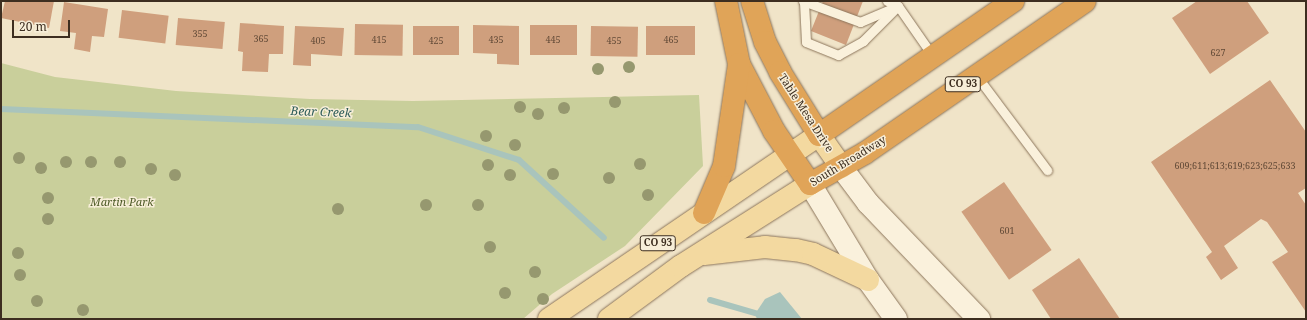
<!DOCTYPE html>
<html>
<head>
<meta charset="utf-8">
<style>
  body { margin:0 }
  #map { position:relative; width:1307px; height:320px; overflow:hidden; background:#f0e4c8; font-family:"Noto Serif",serif }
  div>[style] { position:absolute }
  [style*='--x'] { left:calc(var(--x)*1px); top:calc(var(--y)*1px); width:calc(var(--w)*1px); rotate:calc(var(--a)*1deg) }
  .green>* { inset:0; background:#c9cf9b }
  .water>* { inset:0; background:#a9c4bc }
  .stream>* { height:6px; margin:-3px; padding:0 3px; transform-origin:3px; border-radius:3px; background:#a9c4bc }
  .building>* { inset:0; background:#cf9f7d; transform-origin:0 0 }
  .roads { filter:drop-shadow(0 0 1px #8d765c) drop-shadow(0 0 1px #8d765c) }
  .lane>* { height:9px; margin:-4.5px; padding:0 4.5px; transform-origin:4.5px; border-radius:4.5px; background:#faf1dc }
  .secondary>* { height:22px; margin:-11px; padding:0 11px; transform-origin:11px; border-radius:11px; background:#faf1dc }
  .primary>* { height:22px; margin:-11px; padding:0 11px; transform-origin:11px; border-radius:11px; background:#f3d9a0 }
  .highway>* { height:22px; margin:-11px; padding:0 11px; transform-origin:11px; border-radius:11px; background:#e0a458 }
  .trees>* { width:12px; height:12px; margin:-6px; border-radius:50%; background:#96986f }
  span { translate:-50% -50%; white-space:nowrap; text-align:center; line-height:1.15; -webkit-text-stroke:3px #f7eed8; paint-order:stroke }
  .number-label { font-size:9px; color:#624a37 }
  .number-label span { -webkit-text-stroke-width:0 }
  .shield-label span { padding:1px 3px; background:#f7eed8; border:1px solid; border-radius:3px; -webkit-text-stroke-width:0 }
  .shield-label { font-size:10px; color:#3d2e20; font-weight:700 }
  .street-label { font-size:11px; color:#3d2e20 }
  .park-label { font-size:11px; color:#4d5a26; font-style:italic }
  .water-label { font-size:12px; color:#2f5d5a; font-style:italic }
  .frame { position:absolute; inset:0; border:2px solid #3d2e20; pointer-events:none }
  .scale { position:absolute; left:12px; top:20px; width:58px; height:18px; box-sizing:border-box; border:2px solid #3d2e20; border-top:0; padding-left:5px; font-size:12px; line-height:14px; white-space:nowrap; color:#3d2e20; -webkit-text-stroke:3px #f7eed8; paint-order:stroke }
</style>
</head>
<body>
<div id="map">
  <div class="green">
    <div style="clip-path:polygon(1px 63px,55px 77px,176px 91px,310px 99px,413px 101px,699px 95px,703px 166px,625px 246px,552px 294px,523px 319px,1px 319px)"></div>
  </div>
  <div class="water">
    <div style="clip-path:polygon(780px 292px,802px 319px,757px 319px,755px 314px,765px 299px)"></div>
  </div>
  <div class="stream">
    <div style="--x:1;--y:109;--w:417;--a:2.5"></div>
    <div style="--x:418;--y:127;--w:106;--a:18.1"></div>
    <div style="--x:519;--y:160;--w:115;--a:42.5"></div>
    <div style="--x:710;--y:300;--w:69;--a:16.1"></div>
  </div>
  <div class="building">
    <div style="clip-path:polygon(5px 1px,54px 1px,49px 28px,1px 18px)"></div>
    <div style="clip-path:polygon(823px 1px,863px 1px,846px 45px,811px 31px)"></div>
    <div style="clip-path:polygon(1197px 1px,1247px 1px,1269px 33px,1210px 74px,1172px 18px)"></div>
    <div style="clip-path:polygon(64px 2px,108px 9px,104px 37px,92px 36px,90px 52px,74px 49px,76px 33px,60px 31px)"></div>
    <div style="left:122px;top:10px;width:47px;height:28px;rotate:7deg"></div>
    <div style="left:178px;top:18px;width:47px;height:27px;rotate:5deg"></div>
    <div style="clip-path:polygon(240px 23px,284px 26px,283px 54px,269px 54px,268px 72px,242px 71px,243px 52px,238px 51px)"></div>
    <div style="left:355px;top:24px;width:48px;height:31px;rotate:1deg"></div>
    <div style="clip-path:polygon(473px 25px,519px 26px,519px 65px,497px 64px,497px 54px,473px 53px)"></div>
    <div style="left:577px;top:25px;width:30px;height:47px;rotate:90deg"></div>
    <div style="clip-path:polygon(295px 26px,344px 28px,342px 56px,311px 54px,311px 66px,293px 65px)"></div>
    <div style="left:413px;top:26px;width:46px;height:29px"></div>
    <div style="left:591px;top:26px;width:47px;height:30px;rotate:1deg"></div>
    <div style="left:646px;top:26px;width:49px;height:29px"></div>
    <div style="clip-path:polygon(1270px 80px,1306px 132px,1306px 188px,1298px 193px,1306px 205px,1306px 312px,1272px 262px,1288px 252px,1267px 222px,1261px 219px,1224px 246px,1238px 268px,1221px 280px,1206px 257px,1212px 252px,1151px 162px)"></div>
    <div style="left:1004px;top:182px;width:83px;height:52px;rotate:55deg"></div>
    <div style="clip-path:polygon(1079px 258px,1120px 319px,1051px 319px,1032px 290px)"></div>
  </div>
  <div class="roads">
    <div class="lane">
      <div style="--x:803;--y:1;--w:61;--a:20.2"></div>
      <div style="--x:860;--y:22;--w:36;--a:-23"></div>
      <div style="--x:887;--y:1;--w:12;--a:24"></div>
      <div style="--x:898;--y:6;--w:60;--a:55.2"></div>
      <div style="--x:804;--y:2;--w:40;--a:87.1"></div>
      <div style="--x:806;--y:42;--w:35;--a:22"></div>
      <div style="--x:838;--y:55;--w:29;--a:-29"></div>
      <div style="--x:863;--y:41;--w:49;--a:-45"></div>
      <div style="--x:976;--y:75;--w:119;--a:53.2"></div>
    </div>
    <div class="secondary">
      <div style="--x:841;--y:167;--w:45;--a:53.1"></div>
      <div style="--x:868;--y:203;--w:161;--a:46.3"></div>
      <div style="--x:810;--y:184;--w:112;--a:58.9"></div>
      <div style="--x:868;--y:280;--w:48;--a:54.3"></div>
    </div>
    <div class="primary">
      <div style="--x:704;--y:254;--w:61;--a:-6.5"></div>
      <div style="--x:765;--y:247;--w:31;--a:6"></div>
      <div style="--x:796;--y:250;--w:17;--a:13"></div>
      <div style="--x:813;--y:254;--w:61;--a:25.3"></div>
      <div style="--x:549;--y:319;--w:327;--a:-34.3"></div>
      <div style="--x:819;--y:135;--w:39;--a:55"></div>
      <div style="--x:609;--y:319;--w:89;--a:-36.4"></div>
      <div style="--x:681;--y:266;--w:153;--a:-32.4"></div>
    </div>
    <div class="highway">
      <div style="--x:726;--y:1;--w:64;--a:78.3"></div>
      <div style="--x:739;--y:64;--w:76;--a:62.4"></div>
      <div style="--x:774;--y:131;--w:64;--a:55.8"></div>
      <div style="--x:810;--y:184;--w:63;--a:-29.4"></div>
      <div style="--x:865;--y:153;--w:267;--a:-34.6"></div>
      <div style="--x:752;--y:1;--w:43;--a:72.4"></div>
      <div style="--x:765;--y:42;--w:34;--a:63"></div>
      <div style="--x:780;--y:72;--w:74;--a:58.2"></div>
      <div style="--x:819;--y:135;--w:236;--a:-34.6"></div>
      <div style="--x:704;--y:213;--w:51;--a:-66.9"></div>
      <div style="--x:724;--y:166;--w:103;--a:-81.6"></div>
    </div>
  </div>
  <div class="trees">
    <div style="left:629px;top:67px"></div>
    <div style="left:598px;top:69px"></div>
    <div style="left:615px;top:102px"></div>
    <div style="left:520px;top:107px"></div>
    <div style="left:564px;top:108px"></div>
    <div style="left:538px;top:114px"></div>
    <div style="left:486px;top:136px"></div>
    <div style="left:515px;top:145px"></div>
    <div style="left:19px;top:158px"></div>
    <div style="left:66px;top:162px"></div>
    <div style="left:91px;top:162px"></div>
    <div style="left:120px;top:162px"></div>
    <div style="left:640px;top:164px"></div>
    <div style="left:488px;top:165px"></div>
    <div style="left:41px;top:168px"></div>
    <div style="left:151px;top:169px"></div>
    <div style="left:553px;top:174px"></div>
    <div style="left:175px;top:175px"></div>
    <div style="left:510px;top:175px"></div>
    <div style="left:609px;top:178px"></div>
    <div style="left:648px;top:195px"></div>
    <div style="left:48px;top:198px"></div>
    <div style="left:426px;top:205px"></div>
    <div style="left:478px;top:205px"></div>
    <div style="left:338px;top:209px"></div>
    <div style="left:48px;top:219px"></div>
    <div style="left:490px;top:247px"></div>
    <div style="left:18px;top:253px"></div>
    <div style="left:535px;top:272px"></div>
    <div style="left:20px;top:275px"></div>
    <div style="left:505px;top:293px"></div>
    <div style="left:543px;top:299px"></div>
    <div style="left:37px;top:301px"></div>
    <div style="left:83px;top:310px"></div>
  </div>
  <div class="number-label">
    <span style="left:200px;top:34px">355</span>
    <span style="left:261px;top:39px">365</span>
    <span style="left:379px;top:40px">415</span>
    <span style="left:496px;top:40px">435</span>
    <span style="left:553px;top:40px">445</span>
    <span style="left:671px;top:40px">465</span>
    <span style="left:318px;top:41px">405</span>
    <span style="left:436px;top:41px">425</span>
    <span style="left:614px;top:41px">455</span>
    <span style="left:1218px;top:53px">627</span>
    <span style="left:1235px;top:166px">609;611;613;619;623;625;633</span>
    <span style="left:1007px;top:231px">601</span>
  </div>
  <div class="shield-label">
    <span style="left:963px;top:84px">CO 93</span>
    <span style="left:658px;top:243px">CO 93</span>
  </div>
  <div class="street-label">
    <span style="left:806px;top:113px;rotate:57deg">Table Mesa Drive</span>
    <span style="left:848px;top:161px;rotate:-31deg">South Broadway</span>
  </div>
  <div class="park-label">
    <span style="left:122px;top:202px">Martin Park</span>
  </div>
  <div class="water-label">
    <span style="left:321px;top:112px;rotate:2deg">Bear Creek</span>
  </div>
  <div class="frame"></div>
  <div class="scale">20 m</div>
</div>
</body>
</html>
